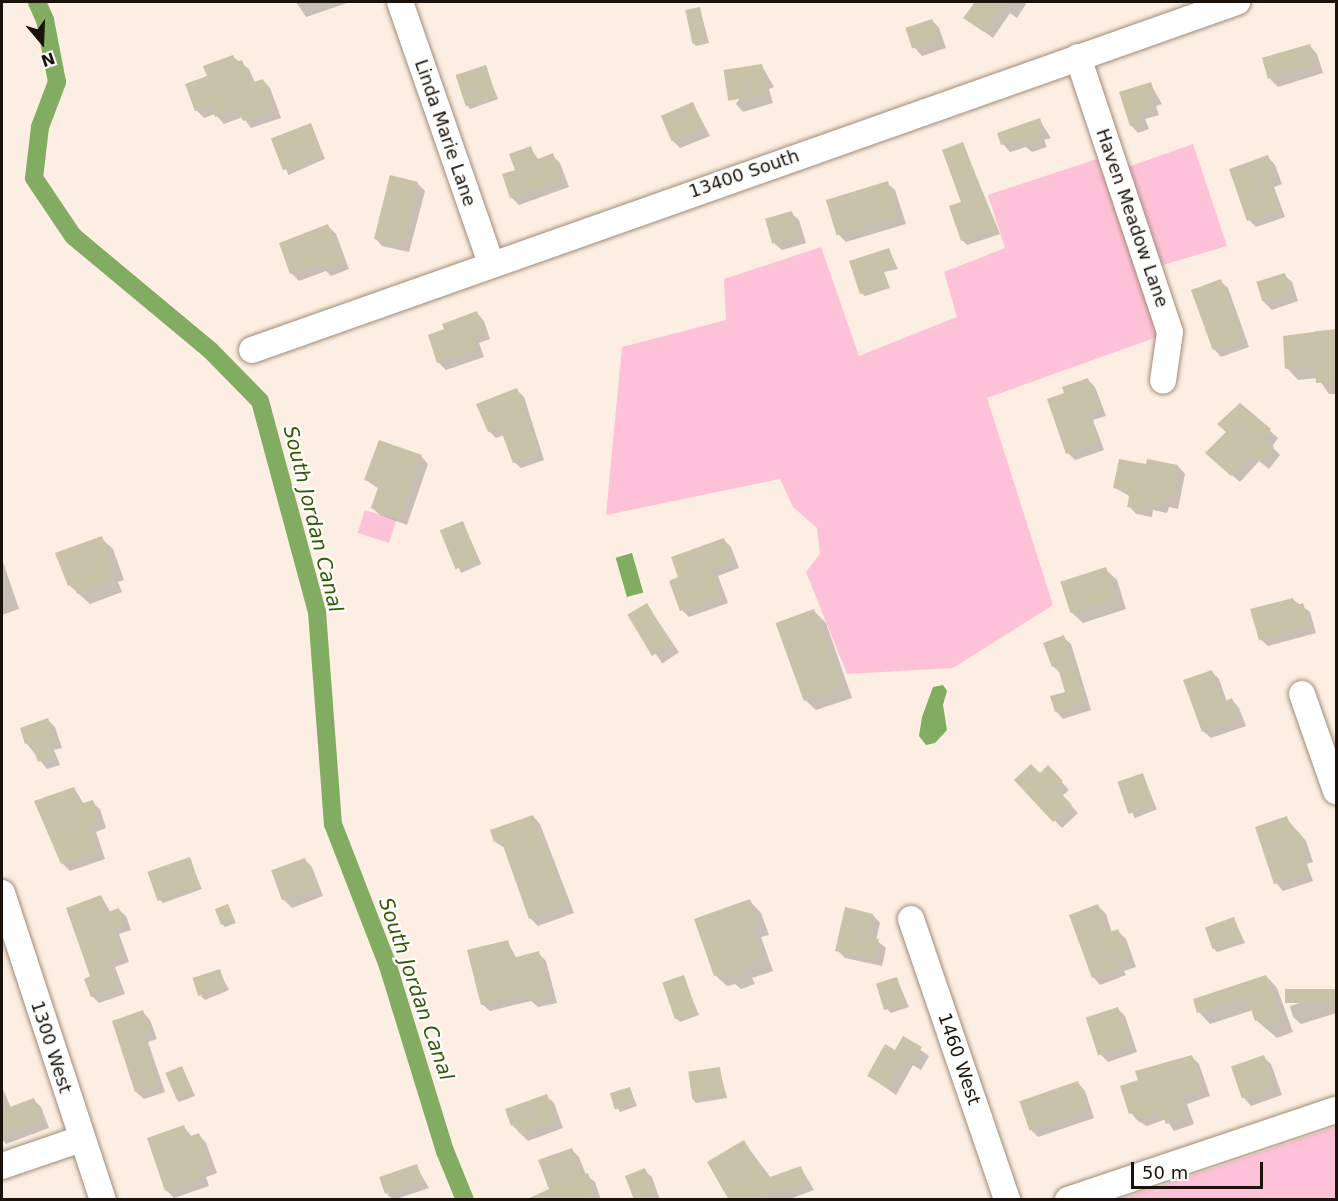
<!DOCTYPE html>
<html>
<head>
<meta charset="utf-8">
<style>
  body { margin:0 }
  #map { position:relative; width:1338px; height:1201px; overflow:hidden; background:#fceee2; font-family:"DejaVu Sans",sans-serif }
  div>[style] { position:absolute }
  [style*='--x'] { left:calc(var(--x)*1px); top:calc(var(--y)*1px); width:calc(var(--w)*1px); rotate:calc(var(--a)*1deg) }
  .green>* { inset:0; background:#fec2d8; transform-origin:0 0 }
  .water>* { inset:0; background:#82ac62; transform-origin:0 0 }
  .shadow>* { inset:0; background:#0003; transform-origin:0 0 }
  .canal>* { height:18px; margin:-9px; padding:0 9px; transform-origin:9px; border-radius:9px; background:#82ac62 }
  .building>* { inset:0; background:#c8c3a8; transform-origin:0 0 }
  .roads { filter:drop-shadow(0 0 2px #a08b78) drop-shadow(0 0 2px #a08b78) }
  .minor>* { height:26px; margin:-13px; padding:0 13px; transform-origin:13px; border-radius:13px; background:#fff }
  span { translate:-50% -50%; white-space:nowrap; text-align:center; line-height:1.15; -webkit-text-stroke:4.5px #fefefe; paint-order:stroke }
  .street-label { font-size:18px; color:#1a120b }
  .water-label { font-size:20px; color:#325806; font-style:italic }
  .frame { position:absolute; inset:0; border:3px solid #1a120b; pointer-events:none }
  .north { position:absolute; left:12px; top:12px; width:60px; height:60px; -webkit-text-stroke:4px #fefefe; paint-order:stroke; rotate:161deg; font-size:16px; font-weight:700; line-height:24px; text-align:center; color:#1a120b }
  .north::after { content:''; display:block; margin:auto; width:21px; height:27px; background:#1a120b; clip-path:polygon(50% 0,100% 100%,50% 72%,0 100%) }
  .scale { position:absolute; left:1131px; top:1162px; width:132px; height:27px; box-sizing:border-box; border:3px solid #1a120b; border-top:0; padding-left:8px; font-size:18px; line-height:21px; white-space:nowrap; color:#1a120b; -webkit-text-stroke:4px #fefefe; paint-order:stroke }
</style>
</head>
<body>
<div id="map">
  <div class="green">
    <div style="clip-path:polygon(1193px 144px,1227px 246px,1136px 273px,1160px 336px,987px 398px,1053px 605px,953px 668px,847px 674px,806px 572px,820px 554px,817px 528px,793px 507px,780px 479px,606px 515px,622px 347px,726px 320px,724px 279px,821px 247px,859px 356px,957px 317px,944px 272px,1005px 248px,988px 195px,1097px 159px,1103px 176px)"></div>
    <div style="left:365px;top:510px;width:33px;height:24px;rotate:18deg"></div>
    <div style="clip-path:polygon(1336px 1127px,1336px 1199px,1122px 1199px)"></div>
  </div>
  <div class="water">
    <div style="left:632px;top:553px;width:41px;height:17px;rotate:74deg"></div>
    <div style="clip-path:polygon(943px 685px,947px 691px,943px 705px,947px 730px,935px 743px,926px 745px,919px 736px,922px 717px,933px 687px)"></div>
  </div>
  <div class="shadow">
    <div style="clip-path:polygon(296px 2px,350px 2px,306px 17px)"></div>
    <div style="clip-path:polygon(976px 2px,1024px 2px,1026px 4px,1017px 18px,1010px 13px,993px 38px,965px 18px)"></div>
    <div style="clip-path:polygon(700px 9px,709px 43px,696px 46px,692px 42px)"></div>
    <div style="clip-path:polygon(932px 20px,939px 28px,946px 48px,922px 56px,915px 48px)"></div>
    <div style="clip-path:polygon(1310px 46px,1317px 54px,1323px 73px,1278px 87px,1270px 79px)"></div>
    <div style="clip-path:polygon(233px 57px,249px 69px,255px 83px,263px 80px,270px 88px,281px 118px,251px 128px,243px 117px,224px 124px,215px 114px,204px 118px,196px 110px,208px 77px)"></div>
    <div style="clip-path:polygon(762px 66px,774px 87px,769px 89px,773px 103px,743px 112px,736px 104px)"></div>
    <div style="clip-path:polygon(485px 67px,498px 99px,470px 109px,467px 105px)"></div>
    <div style="clip-path:polygon(1150px 83px,1162px 104px,1156px 106px,1159px 115px,1145px 119px,1149px 129px,1138px 133px,1131px 125px)"></div>
    <div style="clip-path:polygon(693px 104px,710px 136px,680px 148px,672px 140px,663px 116px)"></div>
    <div style="clip-path:polygon(1039px 119px,1051px 138px,1044px 140px,1047px 147px,1032px 152px,1026px 147px,1010px 152px,1003px 144px)"></div>
    <div style="left:310px;top:125px;width:37px;height:40px;rotate:66deg"></div>
    <div style="clip-path:polygon(963px 144px,1000px 234px,967px 245px,962px 240px)"></div>
    <div style="clip-path:polygon(530px 148px,539px 160px,552px 155px,560px 163px,569px 187px,519px 205px,511px 197px,517px 170px)"></div>
    <div style="clip-path:polygon(1268px 157px,1275px 165px,1282px 184px,1274px 187px,1285px 217px,1256px 227px,1249px 220px)"></div>
    <div style="clip-path:polygon(417px 183px,425px 191px,409px 252px,382px 246px,375px 238px)"></div>
    <div style="clip-path:polygon(887px 183px,895px 190px,906px 224px,846px 242px,839px 235px)"></div>
    <div style="clip-path:polygon(791px 213px,799px 220px,806px 243px,782px 250px,774px 243px)"></div>
    <div style="clip-path:polygon(328px 226px,336px 234px,349px 269px,331px 276px,326px 271px,299px 281px,291px 273px)"></div>
    <div style="clip-path:polygon(889px 250px,898px 269px,884px 272px,890px 288px,865px 296px,861px 293px)"></div>
    <div style="clip-path:polygon(1284px 275px,1292px 282px,1298px 301px,1272px 310px,1264px 302px)"></div>
    <div style="clip-path:polygon(1220px 281px,1228px 288px,1249px 347px,1221px 357px,1214px 349px)"></div>
    <div style="clip-path:polygon(477px 313px,484px 321px,490px 339px,479px 343px,484px 357px,446px 370px,438px 362px,446px 330px)"></div>
    <div style="clip-path:polygon(1336px 330px,1336px 394px,1329px 394px,1318px 378px,1298px 380px,1287px 368px,1316px 331px)"></div>
    <div style="clip-path:polygon(1088px 380px,1095px 387px,1106px 416px,1093px 420px,1104px 450px,1075px 460px,1068px 453px,1066px 394px)"></div>
    <div style="clip-path:polygon(517px 390px,524px 397px,544px 460px,521px 468px,514px 462px,504px 435px,496px 438px,489px 431px)"></div>
    <div style="clip-path:polygon(1240px 405px,1278px 438px,1272px 447px,1280px 455px,1269px 469px,1259px 461px,1240px 482px,1215px 461px)"></div>
    <div style="clip-path:polygon(421px 456px,428px 464px,407px 525px,380px 515px,372px 508px,379px 489px,366px 480px)"></div>
    <div style="clip-path:polygon(1147px 466px,1178px 466px,1185px 474px,1178px 509px,1169px 507px,1167px 513px,1153px 510px,1152px 517px,1136px 514px,1129px 506px,1131px 497px,1115px 488px)"></div>
    <div style="left:463px;top:523px;width:45px;height:22px;rotate:66deg"></div>
    <div style="clip-path:polygon(101px 538px,113px 549px,124px 580px,118px 582px,122px 592px,90px 604px,69px 585px)"></div>
    <div style="clip-path:polygon(724px 540px,731px 547px,739px 568px,718px 576px,728px 603px,689px 617px,682px 610px,680px 578px)"></div>
    <div style="clip-path:polygon(2px 559px,19px 609px,2px 615px)"></div>
    <div style="clip-path:polygon(1105px 569px,1117px 580px,1126px 609px,1083px 623px,1071px 612px)"></div>
    <div style="clip-path:polygon(1292px 599px,1310px 612px,1316px 633px,1268px 646px,1260px 639px)"></div>
    <div style="left:647px;top:605px;width:57px;height:20px;rotate:56deg"></div>
    <div style="clip-path:polygon(814px 611px,826px 623px,852px 698px,816px 710px,804px 699px)"></div>
    <div style="clip-path:polygon(1063px 637px,1071px 644px,1091px 710px,1063px 719px,1056px 711px,1067px 693px,1060px 673px,1053px 666px)"></div>
    <div style="clip-path:polygon(1212px 672px,1219px 679px,1227px 702px,1232px 700px,1239px 708px,1246px 726px,1211px 738px,1203px 731px)"></div>
    <div style="clip-path:polygon(48px 720px,55px 727px,62px 748px,54px 750px,60px 765px,47px 769px,27px 744px,22px 729px)"></div>
    <div style="clip-path:polygon(1048px 767px,1069px 790px,1062px 796px,1078px 813px,1062px 828px,1016px 780px,1040px 775px)"></div>
    <div style="left:1143px;top:775px;width:37px;height:24px;rotate:68deg"></div>
    <div style="clip-path:polygon(74px 788px,84px 804px,92px 802px,100px 809px,106px 828px,96px 832px,105px 859px,70px 871px,63px 864px,36px 801px)"></div>
    <div style="clip-path:polygon(533px 816px,540px 824px,574px 913px,538px 926px,530px 918px,505px 848px,495px 842px)"></div>
    <div style="clip-path:polygon(1286px 818px,1306px 841px,1313px 862px,1307px 864px,1313px 881px,1283px 891px,1276px 883px)"></div>
    <div style="clip-path:polygon(189px 859px,202px 889px,163px 903px,160px 900px)"></div>
    <div style="clip-path:polygon(304px 859px,312px 867px,323px 896px,292px 908px,284px 900px)"></div>
    <div style="clip-path:polygon(101px 896px,111px 913px,119px 910px,126px 916px,131px 930px,119px 934px,129px 962px,115px 967px,125px 994px,99px 1003px,92px 996px)"></div>
    <div style="clip-path:polygon(750px 901px,761px 913px,769px 935px,761px 937px,773px 971px,752px 978px,755px 984px,741px 989px,735px 984px,727px 986px,715px 975px)"></div>
    <div style="clip-path:polygon(228px 905px,236px 923px,225px 927px,222px 924px)"></div>
    <div style="clip-path:polygon(1098px 906px,1106px 914px,1112px 933px,1118px 931px,1126px 939px,1136px 967px,1124px 971px,1126px 975px,1100px 985px,1093px 977px)"></div>
    <div style="clip-path:polygon(873px 915px,880px 923px,876px 940px,886px 948px,882px 966px,845px 958px,837px 950px)"></div>
    <div style="clip-path:polygon(1234px 919px,1245px 943px,1217px 952px,1214px 949px)"></div>
    <div style="clip-path:polygon(507px 941px,517px 959px,538px 953px,546px 961px,557px 1003px,538px 1007px,531px 1001px,490px 1011px,482px 1004px)"></div>
    <div style="clip-path:polygon(219px 971px,229px 990px,205px 1000px,201px 996px)"></div>
    <div style="clip-path:polygon(1266px 976px,1277px 988px,1293px 1032px,1277px 1038px,1256px 1020px,1253px 1010px,1210px 1024px,1199px 1012px)"></div>
    <div style="clip-path:polygon(683px 977px,699px 1015px,680px 1022px,677px 1019px)"></div>
    <div style="clip-path:polygon(897px 979px,909px 1007px,891px 1013px,888px 1010px)"></div>
    <div style="clip-path:polygon(1336px 991px,1336px 1013px,1301px 1024px,1293px 1017px,1290px 1006px)"></div>
    <div style="clip-path:polygon(1117px 1008px,1125px 1016px,1137px 1052px,1108px 1062px,1100px 1054px)"></div>
    <div style="clip-path:polygon(143px 1012px,150px 1020px,157px 1039px,148px 1042px,165px 1092px,144px 1099px,136px 1092px)"></div>
    <div style="clip-path:polygon(903px 1038px,929px 1056px,921px 1070px,913px 1065px,896px 1095px,869px 1076px,895px 1052px)"></div>
    <div style="clip-path:polygon(1192px 1057px,1199px 1064px,1210px 1096px,1187px 1104px,1194px 1124px,1174px 1131px,1166px 1119px,1147px 1126px,1138px 1121px,1131px 1113px,1140px 1080px)"></div>
    <div style="clip-path:polygon(1263px 1057px,1271px 1064px,1282px 1095px,1251px 1106px,1244px 1098px)"></div>
    <div style="clip-path:polygon(182px 1068px,195px 1096px,179px 1102px,176px 1098px)"></div>
    <div style="clip-path:polygon(719px 1068px,727px 1098px,696px 1103px,693px 1099px)"></div>
    <div style="clip-path:polygon(1078px 1083px,1085px 1091px,1094px 1118px,1038px 1137px,1030px 1129px)"></div>
    <div style="clip-path:polygon(2px 1087px,11px 1108px,34px 1100px,41px 1107px,49px 1128px,6px 1144px,2px 1139px)"></div>
    <div style="clip-path:polygon(630px 1089px,637px 1106px,620px 1112px,612px 1095px)"></div>
    <div style="clip-path:polygon(546px 1096px,554px 1103px,563px 1128px,528px 1141px,512px 1125px)"></div>
    <div style="clip-path:polygon(184px 1127px,192px 1137px,199px 1135px,206px 1143px,217px 1173px,206px 1177px,209px 1186px,174px 1198px,167px 1191px,149px 1139px)"></div>
    <div style="clip-path:polygon(744px 1142px,771px 1178px,801px 1168px,814px 1190px,787px 1200px,731px 1200px)"></div>
    <div style="clip-path:polygon(572px 1150px,579px 1157px,586px 1175px,595px 1182px,601px 1200px,546px 1200px)"></div>
    <div style="clip-path:polygon(416px 1166px,429px 1188px,393px 1200px,387px 1194px)"></div>
    <div style="clip-path:polygon(644px 1170px,652px 1177px,660px 1200px,636px 1200px)"></div>
  </div>
  <div class="canal">
    <div style="--x:37;--y:2;--w:20;--a:66"></div>
    <div style="--x:45;--y:20;--w:63;--a:79"></div>
    <div style="--x:57;--y:82;--w:48;--a:110.7"></div>
    <div style="--x:40;--y:127;--w:51;--a:96.7"></div>
    <div style="--x:34;--y:178;--w:70;--a:56.1"></div>
    <div style="--x:73;--y:236;--w:178;--a:39.8"></div>
    <div style="--x:210;--y:350;--w:71;--a:45.6"></div>
    <div style="--x:260;--y:401;--w:219;--a:74.9"></div>
    <div style="--x:317;--y:612;--w:213;--a:85.7"></div>
    <div style="--x:333;--y:824;--w:152;--a:68.8"></div>
    <div style="--x:388;--y:966;--w:194;--a:72.9"></div>
    <div style="--x:445;--y:1151;--w:53;--a:67.8"></div>
  </div>
  <div class="building">
    <div style="clip-path:polygon(975px 2px,1005px 2px,984px 32px,963px 18px)"></div>
    <div style="left:700px;top:7px;width:34px;height:15px;rotate:78deg"></div>
    <div style="left:932px;top:19px;width:22px;height:28px;rotate:72deg"></div>
    <div style="left:1310px;top:44px;width:22px;height:50px;rotate:74deg"></div>
    <div style="clip-path:polygon(233px 55px,236px 62px,242px 60px,251px 83px,263px 79px,274px 110px,243px 121px,238px 109px,215px 117px,211px 105px,195px 111px,185px 84px,207px 76px,203px 66px)"></div>
    <div style="left:762px;top:64px;width:31px;height:39px;rotate:81deg"></div>
    <div style="left:486px;top:65px;width:33px;height:32px;rotate:72deg"></div>
    <div style="clip-path:polygon(1151px 82px,1156px 97px,1150px 98px,1152px 107px,1139px 112px,1142px 122px,1130px 126px,1119px 92px)"></div>
    <div style="left:693px;top:102px;width:28px;height:35px;rotate:67deg"></div>
    <div style="clip-path:polygon(1040px 118px,1044px 130px,1038px 133px,1040px 139px,1023px 146px,1020px 139px,1001px 145px,997px 133px)"></div>
    <div style="left:311px;top:123px;width:34px;height:43px;rotate:69deg"></div>
    <div style="clip-path:polygon(963px 142px,996px 229px,961px 241px,949px 206px,961px 202px,942px 150px)"></div>
    <div style="clip-path:polygon(531px 146px,536px 160px,553px 153px,562px 180px,510px 198px,502px 174px,515px 170px,509px 154px)"></div>
    <div style="clip-path:polygon(1268px 155px,1276px 176px,1268px 179px,1279px 210px,1247px 221px,1229px 169px)"></div>
    <div style="left:390px;top:175px;width:29px;height:66px;rotate:14deg"></div>
    <div style="left:888px;top:181px;width:37px;height:65px;rotate:73deg"></div>
    <div style="left:792px;top:211px;width:26px;height:28px;rotate:74deg"></div>
    <div style="clip-path:polygon(328px 224px,342px 262px,322px 269px,320px 263px,290px 274px,279px 243px)"></div>
    <div style="clip-path:polygon(889px 248px,895px 265px,882px 269px,888px 284px,860px 294px,849px 261px)"></div>
    <div style="left:1285px;top:273px;width:21px;height:30px;rotate:73deg"></div>
    <div style="left:1221px;top:279px;width:64px;height:32px;rotate:70deg"></div>
    <div style="clip-path:polygon(477px 311px,484px 331px,473px 335px,478px 349px,437px 363px,428px 335px,444px 329px,442px 324px)"></div>
    <div style="clip-path:polygon(1336px 329px,1336px 382px,1316px 383px,1315px 367px,1285px 369px,1283px 336px)"></div>
    <div style="clip-path:polygon(1088px 378px,1099px 408px,1087px 413px,1098px 442px,1066px 454px,1047px 399px,1064px 393px,1062px 387px)"></div>
    <div style="clip-path:polygon(517px 388px,539px 453px,513px 463px,500px 428px,488px 432px,476px 404px)"></div>
    <div style="clip-path:polygon(1240px 403px,1271px 429px,1264px 440px,1274px 447px,1261px 462px,1250px 455px,1231px 476px,1205px 453px,1226px 432px,1217px 424px)"></div>
    <div style="clip-path:polygon(379px 440px,422px 455px,399px 518px,371px 508px,379px 485px,364px 480px)"></div>
    <div style="clip-path:polygon(1119px 459px,1146px 464px,1147px 459px,1178px 465px,1171px 502px,1162px 500px,1160px 507px,1146px 504px,1145px 510px,1127px 507px,1130px 492px,1113px 488px)"></div>
    <div style="left:463px;top:521px;width:42px;height:25px;rotate:68deg"></div>
    <div style="clip-path:polygon(102px 536px,114px 568px,107px 571px,111px 581px,77px 594px,73px 583px,68px 586px,55px 553px)"></div>
    <div style="clip-path:polygon(724px 538px,732px 561px,712px 569px,721px 596px,680px 611px,669px 581px,678px 577px,671px 557px)"></div>
    <div style="left:1106px;top:567px;width:33px;height:48px;rotate:72deg"></div>
    <div style="clip-path:polygon(1293px 598px,1295px 606px,1303px 603px,1310px 626px,1259px 640px,1250px 609px)"></div>
    <div style="left:647px;top:603px;width:48px;height:23px;rotate:59deg"></div>
    <div style="left:814px;top:609px;width:83px;height:41px;rotate:70deg"></div>
    <div style="clip-path:polygon(1064px 635px,1085px 703px,1055px 712px,1050px 696px,1065px 692px,1057px 665px,1052px 667px,1043px 643px)"></div>
    <div style="clip-path:polygon(1212px 670px,1224px 702px,1232px 698px,1239px 719px,1202px 732px,1183px 680px)"></div>
    <div style="clip-path:polygon(48px 718px,56px 740px,48px 743px,53px 757px,38px 762px,31px 742px,25px 744px,20px 728px)"></div>
    <div style="clip-path:polygon(1031px 764px,1040px 773px,1048px 765px,1063px 781px,1056px 788px,1072px 805px,1053px 822px,1014px 780px)"></div>
    <div style="left:1143px;top:773px;width:34px;height:27px;rotate:71deg"></div>
    <div style="clip-path:polygon(74px 787px,80px 804px,93px 800px,100px 821px,89px 824px,99px 852px,61px 864px,34px 801px)"></div>
    <div style="clip-path:polygon(533px 815px,568px 905px,529px 919px,501px 840px,494px 842px,490px 830px)"></div>
    <div style="clip-path:polygon(1287px 816px,1293px 834px,1299px 832px,1307px 855px,1301px 857px,1306px 873px,1274px 884px,1255px 827px)"></div>
    <div style="left:190px;top:857px;width:31px;height:45px;rotate:71deg"></div>
    <div style="left:305px;top:858px;width:32px;height:36px;rotate:70deg"></div>
    <div style="clip-path:polygon(101px 895px,108px 912px,119px 908px,125px 924px,113px 928px,123px 955px,110px 960px,119px 987px,91px 997px,84px 979px,90px 976px,66px 908px)"></div>
    <div style="clip-path:polygon(750px 899px,758px 923px,750px 926px,762px 959px,742px 966px,744px 973px,728px 978px,726px 972px,714px 976px,694px 919px)"></div>
    <div style="left:228px;top:904px;width:17px;height:14px;rotate:69deg"></div>
    <div style="clip-path:polygon(1098px 904px,1108px 933px,1118px 929px,1129px 959px,1118px 963px,1119px 968px,1092px 978px,1069px 915px)"></div>
    <div style="clip-path:polygon(845px 907px,873px 914px,868px 937px,879px 939px,875px 959px,835px 951px)"></div>
    <div style="left:1234px;top:917px;width:23px;height:31px;rotate:70deg"></div>
    <div style="clip-path:polygon(508px 940px,513px 958px,539px 951px,550px 995px,529px 1001px,527px 993px,481px 1005px,467px 950px)"></div>
    <div style="left:220px;top:969px;width:19px;height:29px;rotate:72deg"></div>
    <div style="left:684px;top:975px;width:39px;height:23px;rotate:71deg"></div>
    <div style="clip-path:polygon(1266px 975px,1282px 1021px,1264px 1027px,1261px 1019px,1255px 1021px,1247px 997px,1197px 1013px,1193px 999px)"></div>
    <div style="left:897px;top:977px;width:28px;height:22px;rotate:73deg"></div>
    <div style="left:1336px;top:989px;width:14px;height:51px;rotate:90deg"></div>
    <div style="left:1118px;top:1007px;width:40px;height:34px;rotate:72deg"></div>
    <div style="clip-path:polygon(143px 1010px,150px 1032px,142px 1035px,158px 1085px,135px 1092px,112px 1021px)"></div>
    <div style="clip-path:polygon(903px 1036px,922px 1047px,913px 1064px,905px 1059px,888px 1088px,867px 1076px,885px 1044px,895px 1050px)"></div>
    <div style="clip-path:polygon(1192px 1055px,1203px 1089px,1180px 1097px,1187px 1117px,1166px 1124px,1161px 1111px,1138px 1119px,1135px 1112px,1129px 1114px,1120px 1086px,1138px 1080px,1135px 1071px)"></div>
    <div style="left:1264px;top:1055px;width:34px;height:35px;rotate:71deg"></div>
    <div style="left:182px;top:1066px;width:28px;height:18px;rotate:67deg"></div>
    <div style="left:720px;top:1067px;width:28px;height:32px;rotate:82deg"></div>
    <div style="left:1078px;top:1081px;width:31px;height:62px;rotate:71deg"></div>
    <div style="left:630px;top:1087px;width:17px;height:21px;rotate:73deg"></div>
    <div style="clip-path:polygon(547px 1094px,556px 1121px,520px 1134px,516px 1124px,511px 1126px,505px 1109px)"></div>
    <div style="clip-path:polygon(34px 1098px,43px 1120px,2px 1136px,2px 1110px)"></div>
    <div style="clip-path:polygon(184px 1125px,188px 1137px,199px 1133px,210px 1166px,199px 1169px,203px 1178px,165px 1191px,147px 1138px)"></div>
    <div style="clip-path:polygon(744px 1140px,767px 1178px,801px 1166px,807px 1182px,775px 1194px,774px 1189px,756px 1200px,729px 1200px,707px 1162px)"></div>
    <div style="clip-path:polygon(572px 1148px,582px 1175px,588px 1173px,595px 1195px,584px 1200px,525px 1200px,549px 1189px,538px 1160px)"></div>
    <div style="left:417px;top:1164px;width:18px;height:40px;rotate:71deg"></div>
    <div style="clip-path:polygon(645px 1168px,656px 1197px,634px 1200px,625px 1176px)"></div>
  </div>
  <div class="roads">
    <div class="minor">
      <div style="--x:400;--y:2;--w:277;--a:70.8"></div>
      <div style="--x:1078;--y:57;--w:290;--a:71.5"></div>
      <div style="--x:1170;--y:332;--w:49;--a:98.1"></div>
      <div style="--x:252;--y:350;--w:1045;--a:-19.46"></div>
      <div style="--x:1302;--y:694;--w:103;--a:70.7"></div>
      <div style="--x:2;--y:893;--w:323;--a:71.8"></div>
      <div style="--x:911;--y:919;--w:297;--a:71.1"></div>
      <div style="--x:2;--y:1166;--w:83;--a:-18.9"></div>
      <div style="--x:1068;--y:1200;--w:283;--a:-18.6"></div>
    </div>
  </div>
  <div class="street-label">
    <span style="left:445px;top:133px;rotate:71deg">Linda Marie Lane</span>
    <span style="left:744px;top:174px;rotate:-19deg">13400 South</span>
    <span style="left:1132px;top:218px;rotate:71deg">Haven Meadow Lane</span>
    <span style="left:51px;top:1047px;rotate:72deg">1300 West</span>
    <span style="left:959px;top:1059px;rotate:71deg">1460 West</span>
  </div>
  <div class="water-label">
    <span style="left:313px;top:519px;rotate:76deg">South Jordan Canal</span>
    <span style="left:416px;top:989px;rotate:71deg">South Jordan Canal</span>
  </div>
  <div class="frame"></div>
  <div class="north">N</div>
  <div class="scale">50 m</div>
</div>
</body>
</html>
